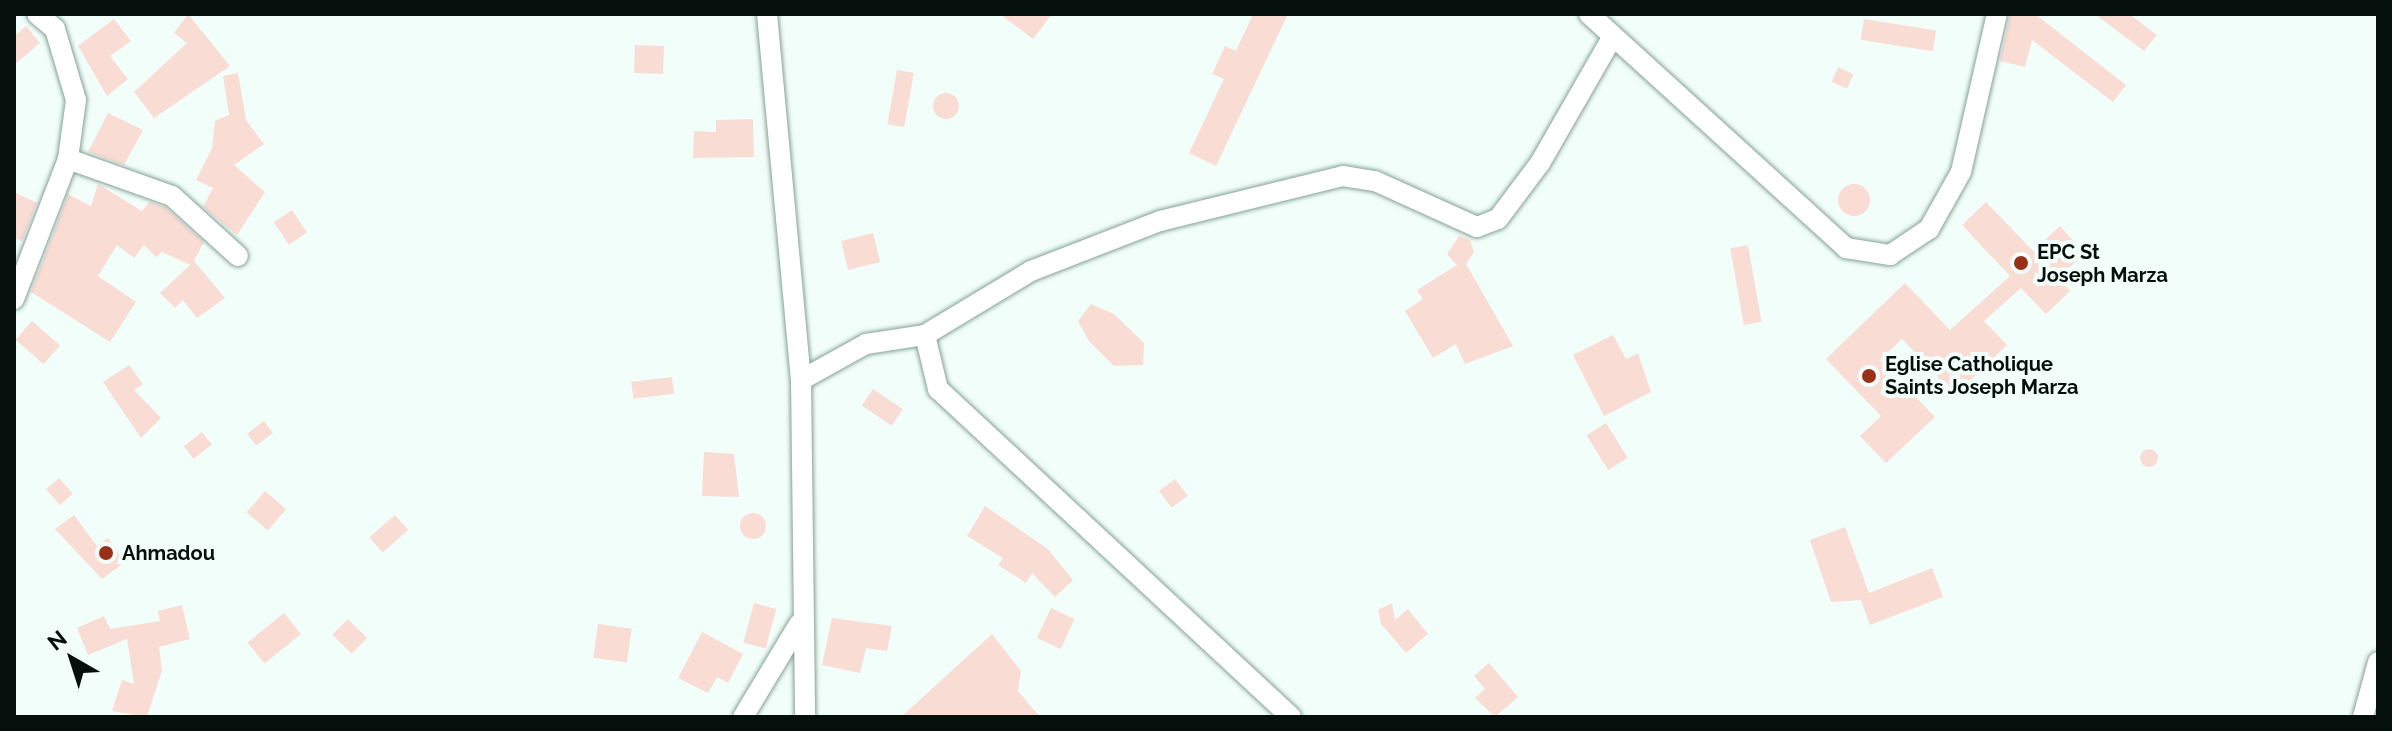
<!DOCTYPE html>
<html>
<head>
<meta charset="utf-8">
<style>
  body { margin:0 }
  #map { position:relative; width:2392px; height:731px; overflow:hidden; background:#f2fefa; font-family:Raleway,sans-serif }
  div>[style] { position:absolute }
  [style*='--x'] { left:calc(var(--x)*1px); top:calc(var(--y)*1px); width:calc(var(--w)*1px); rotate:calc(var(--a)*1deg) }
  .building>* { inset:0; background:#f9dcd4; transform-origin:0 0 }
  .round { border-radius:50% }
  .roads { filter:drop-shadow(0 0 2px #85a198) drop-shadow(0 0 2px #85a198) }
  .street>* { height:20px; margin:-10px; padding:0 10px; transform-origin:10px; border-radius:10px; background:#fff }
  .dots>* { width:22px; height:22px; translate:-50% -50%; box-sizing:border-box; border:4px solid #f2fefa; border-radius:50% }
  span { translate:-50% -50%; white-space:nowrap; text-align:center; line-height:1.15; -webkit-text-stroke:8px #f2fefa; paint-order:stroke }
  .poi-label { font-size:20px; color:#050f0c; font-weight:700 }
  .left { translate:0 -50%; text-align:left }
  .frame { position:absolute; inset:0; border:16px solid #050f0c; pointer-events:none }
  .north { position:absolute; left:32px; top:619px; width:80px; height:80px; -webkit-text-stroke:6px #f2fefa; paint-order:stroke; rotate:321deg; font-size:22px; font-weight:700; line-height:32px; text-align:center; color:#050f0c }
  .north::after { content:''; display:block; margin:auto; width:28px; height:36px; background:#050f0c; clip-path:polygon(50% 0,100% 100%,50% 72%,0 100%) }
</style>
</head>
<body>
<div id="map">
  <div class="building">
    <div style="clip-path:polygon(188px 14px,230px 66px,154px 118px,134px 92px,187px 43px,174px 33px)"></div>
    <div style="clip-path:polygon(1000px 14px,1052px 14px,1033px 39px)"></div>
    <div style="clip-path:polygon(1253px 14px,1288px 14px,1216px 166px,1189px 153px,1224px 79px,1212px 74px,1225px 46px,1236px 51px)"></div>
    <div style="clip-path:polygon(2010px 14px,2035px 14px,2126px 85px,2113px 102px,2032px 40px,2025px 67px,2000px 61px)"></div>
    <div style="clip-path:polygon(2095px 14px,2129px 14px,2157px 35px,2144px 51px)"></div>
    <div style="clip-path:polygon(114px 19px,131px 41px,110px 56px,128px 79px,107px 96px,78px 46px)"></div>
    <div style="left:1864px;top:19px;width:73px;height:21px;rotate:9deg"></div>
    <div style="clip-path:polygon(26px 26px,40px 43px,14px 65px,14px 36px)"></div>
    <div style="left:635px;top:45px;width:29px;height:28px;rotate:2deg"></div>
    <div style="left:1838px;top:67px;width:17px;height:16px;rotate:24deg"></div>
    <div style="left:897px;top:70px;width:17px;height:55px;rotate:10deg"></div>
    <div style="clip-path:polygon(238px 73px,246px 120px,264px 144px,234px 165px,265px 192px,237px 235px,203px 207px,213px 188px,196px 180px,212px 148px,215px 121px,229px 115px,223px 76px)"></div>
    <div class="round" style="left:933px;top:93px;width:26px;height:26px"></div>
    <div style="clip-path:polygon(108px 113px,143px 130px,124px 165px,88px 152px)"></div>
    <div style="clip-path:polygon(753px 119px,754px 157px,693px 158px,694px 131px,716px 132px,716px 120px)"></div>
    <div style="clip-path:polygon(98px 184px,142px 211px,150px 202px,165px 207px,204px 242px,194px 261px,225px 298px,197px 318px,183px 300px,175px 308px,160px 293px,190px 265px,162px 252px,156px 257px,144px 245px,134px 258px,117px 245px,98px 276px,136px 302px,110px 342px,31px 292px,68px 194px,91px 206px)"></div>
    <div class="round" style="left:1838px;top:184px;width:32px;height:32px"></div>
    <div style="clip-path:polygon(14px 192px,37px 203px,22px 241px,14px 238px)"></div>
    <div style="clip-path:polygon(1986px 202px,2033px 251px,2060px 226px,2085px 254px,2058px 277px,2070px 291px,2046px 314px,2021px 288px,1984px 321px,2007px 345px,1955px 395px,1902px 339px,1880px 360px,1935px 417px,1886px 463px,1860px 436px,1881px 416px,1826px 359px,1905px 283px,1950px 330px,2010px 276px,1962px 225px)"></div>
    <div style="left:292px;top:210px;width:27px;height:22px;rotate:56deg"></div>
    <div style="left:873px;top:233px;width:30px;height:33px;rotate:76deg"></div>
    <div style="clip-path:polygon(1459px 236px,1470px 240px,1474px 252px,1466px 264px,1513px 346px,1465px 364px,1456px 344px,1433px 358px,1405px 311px,1423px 299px,1417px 290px,1457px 265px,1447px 254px)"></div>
    <div style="left:1748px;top:245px;width:78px;height:18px;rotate:80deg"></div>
    <div style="clip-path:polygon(1091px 304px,1114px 314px,1144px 343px,1143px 365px,1114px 366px,1089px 341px,1078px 321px)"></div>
    <div style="left:32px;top:321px;width:37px;height:25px;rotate:41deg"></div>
    <div style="clip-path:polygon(1613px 335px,1626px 359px,1638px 353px,1651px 392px,1604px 416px,1573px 355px)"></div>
    <div style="clip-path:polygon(129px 365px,143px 384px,134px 390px,161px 418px,141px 438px,103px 382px)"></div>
    <div style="left:672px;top:377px;width:17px;height:41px;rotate:83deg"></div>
    <div style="left:873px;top:389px;width:36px;height:20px;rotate:34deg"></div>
    <div style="left:264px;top:421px;width:15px;height:21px;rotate:53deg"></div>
    <div style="left:1606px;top:423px;width:41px;height:23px;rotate:58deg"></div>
    <div style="left:202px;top:432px;width:16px;height:23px;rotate:52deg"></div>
    <div class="round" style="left:2140px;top:449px;width:18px;height:18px"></div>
    <div style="clip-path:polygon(704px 452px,734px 454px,739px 497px,702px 496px)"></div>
    <div style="left:59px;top:478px;width:21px;height:17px;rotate:49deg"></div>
    <div style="left:1175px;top:479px;width:21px;height:20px;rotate:53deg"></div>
    <div style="left:265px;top:491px;width:28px;height:28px;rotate:41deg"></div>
    <div style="clip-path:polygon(985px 506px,1048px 549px,1073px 580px,1055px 597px,1032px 573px,1026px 583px,998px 565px,1003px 558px,967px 536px)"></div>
    <div class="round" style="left:740px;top:513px;width:26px;height:26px"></div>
    <div style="clip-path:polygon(74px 515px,97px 546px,108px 538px,125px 562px,102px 579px,55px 529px)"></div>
    <div style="left:395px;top:515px;width:20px;height:34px;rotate:49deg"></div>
    <div style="clip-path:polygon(1845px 527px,1869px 593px,1932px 568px,1943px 597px,1870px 625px,1861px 600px,1831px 602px,1810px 540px)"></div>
    <div style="left:754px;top:603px;width:23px;height:41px;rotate:15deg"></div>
    <div style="clip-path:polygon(1392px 603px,1395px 620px,1408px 609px,1428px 634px,1406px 653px,1381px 624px,1378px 610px)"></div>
    <div style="clip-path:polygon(182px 605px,190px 639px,159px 647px,162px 670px,147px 717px,112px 711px,122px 680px,134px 684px,127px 639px,88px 655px,77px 628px,104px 616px,110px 629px,160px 621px,158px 611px)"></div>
    <div style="left:1051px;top:608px;width:26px;height:33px;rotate:25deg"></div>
    <div style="left:284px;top:613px;width:27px;height:47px;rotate:51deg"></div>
    <div style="clip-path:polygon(832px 618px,892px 626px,887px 651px,866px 648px,860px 673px,822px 665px)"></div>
    <div style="left:348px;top:619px;width:27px;height:22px;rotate:45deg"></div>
    <div style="left:598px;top:624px;width:34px;height:34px;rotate:8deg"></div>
    <div style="clip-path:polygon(702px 632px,743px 654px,728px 683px,717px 677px,708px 693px,678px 678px)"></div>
    <div style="clip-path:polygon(992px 634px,1021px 671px,1018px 691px,1040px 717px,901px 717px)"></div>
    <div style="clip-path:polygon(1489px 663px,1518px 697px,1495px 717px,1475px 698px,1485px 689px,1474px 676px)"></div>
  </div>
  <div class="roads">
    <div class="street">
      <div style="--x:767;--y:14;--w:368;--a:84.7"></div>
      <div style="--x:801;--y:380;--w:337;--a:89.3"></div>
      <div style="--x:1589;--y:14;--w:348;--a:42.3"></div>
      <div style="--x:1846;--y:248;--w:45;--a:9"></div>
      <div style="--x:1890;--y:255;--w:47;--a:-33.7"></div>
      <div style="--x:1929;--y:229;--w:65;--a:-60.7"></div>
      <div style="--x:1961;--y:172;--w:162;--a:-77.2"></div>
      <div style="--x:68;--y:159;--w:110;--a:19.6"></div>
      <div style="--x:172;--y:196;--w:89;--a:42.3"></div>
      <div style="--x:14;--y:299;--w:150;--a:-68.9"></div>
      <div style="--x:68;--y:159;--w:60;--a:-82.3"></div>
      <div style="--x:76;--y:100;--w:74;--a:-106.5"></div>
      <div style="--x:55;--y:29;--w:23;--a:-140"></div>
      <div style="--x:925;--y:335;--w:124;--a:-31.1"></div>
      <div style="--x:1031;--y:271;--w:138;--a:-21.2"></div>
      <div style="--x:1160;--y:221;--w:188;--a:-13.8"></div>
      <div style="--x:1343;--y:176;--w:32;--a:9"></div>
      <div style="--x:1375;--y:181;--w:112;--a:24.3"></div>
      <div style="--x:1477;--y:227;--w:22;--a:-21"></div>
      <div style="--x:1498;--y:219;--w:70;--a:-53.1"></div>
      <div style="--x:1540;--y:163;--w:146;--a:-60.1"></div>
      <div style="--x:801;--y:380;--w:74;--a:-29"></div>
      <div style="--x:866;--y:344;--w:60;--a:-8.7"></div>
      <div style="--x:925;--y:335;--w:56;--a:76.5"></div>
      <div style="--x:938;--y:389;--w:482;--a:42.9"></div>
      <div style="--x:743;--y:717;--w:109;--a:-58.9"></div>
      <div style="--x:2363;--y:717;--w:57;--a:-74.7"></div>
    </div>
  </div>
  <div class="dots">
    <div style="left:2021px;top:263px;background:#993118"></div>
    <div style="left:1869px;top:376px;background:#993118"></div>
    <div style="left:106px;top:553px;background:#993118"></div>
  </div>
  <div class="poi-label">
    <span class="left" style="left:2037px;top:264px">EPC St<br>Joseph Marza</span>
    <span class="left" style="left:1885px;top:376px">Eglise Catholique<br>Saints Joseph Marza</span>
    <span class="left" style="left:122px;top:553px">Ahmadou</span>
  </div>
  <div class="frame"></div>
  <div class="north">N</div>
</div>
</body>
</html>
